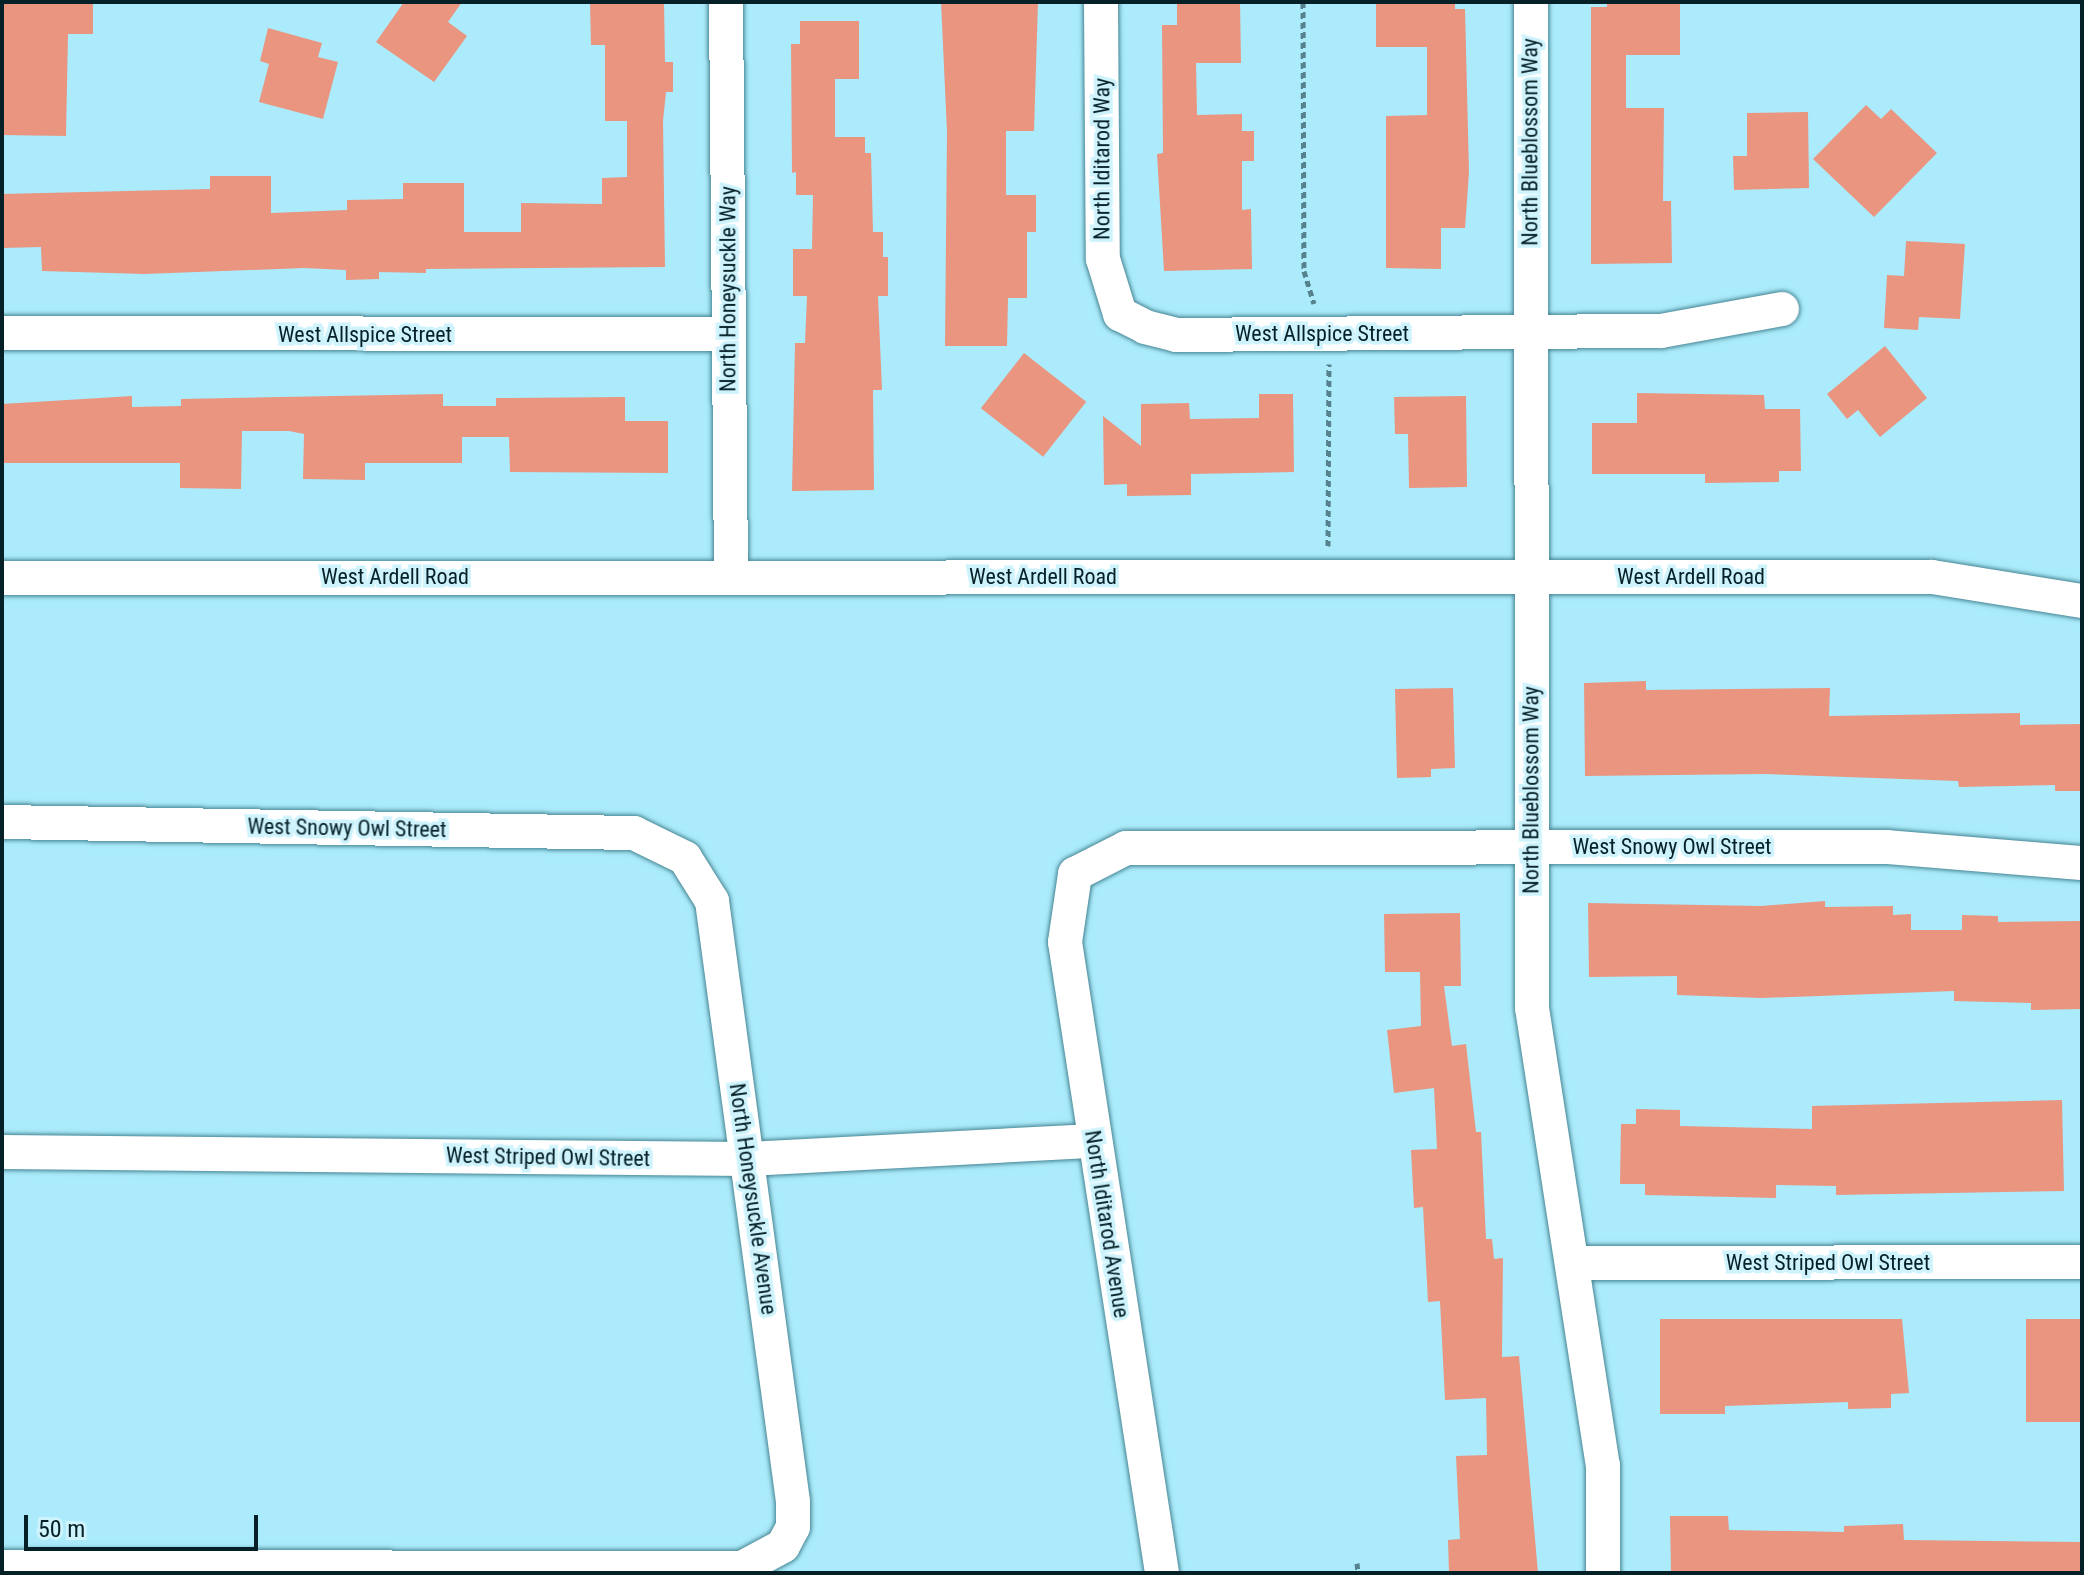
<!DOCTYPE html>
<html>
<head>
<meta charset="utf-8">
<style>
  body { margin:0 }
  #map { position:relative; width:2084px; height:1575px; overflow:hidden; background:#abebfb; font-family:"Roboto Condensed",sans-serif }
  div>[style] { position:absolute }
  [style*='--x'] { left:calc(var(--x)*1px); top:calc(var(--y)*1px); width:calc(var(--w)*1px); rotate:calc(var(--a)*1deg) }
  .building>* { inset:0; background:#e99580; transform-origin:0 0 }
  .path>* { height:5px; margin-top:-2.5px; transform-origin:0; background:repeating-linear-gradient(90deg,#55828d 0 6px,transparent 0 10px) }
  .roads { filter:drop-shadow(0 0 2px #468593) drop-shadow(0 0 2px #468593) }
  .minor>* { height:34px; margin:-17px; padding:0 17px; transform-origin:17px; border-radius:17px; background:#fff }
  span { translate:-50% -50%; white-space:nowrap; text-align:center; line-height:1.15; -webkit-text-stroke:7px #cef3fd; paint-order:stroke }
  .street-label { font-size:22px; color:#052026 }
  .frame { position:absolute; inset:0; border:4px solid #052026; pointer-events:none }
  .scale { position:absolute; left:24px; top:1515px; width:234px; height:36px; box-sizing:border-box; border:4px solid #052026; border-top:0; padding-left:10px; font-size:24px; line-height:28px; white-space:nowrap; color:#052026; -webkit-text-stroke:6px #cef3fd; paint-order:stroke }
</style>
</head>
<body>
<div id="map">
  <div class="building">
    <div style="clip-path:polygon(2px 2px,93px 2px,93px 34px,68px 34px,66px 136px,2px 135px)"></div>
    <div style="clip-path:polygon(404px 2px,462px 2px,448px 22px,467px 36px,434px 82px,376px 42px)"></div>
    <div style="clip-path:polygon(590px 2px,664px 2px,665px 62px,673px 62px,673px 92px,666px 92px,663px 121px,665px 267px,426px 269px,426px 273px,379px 272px,379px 279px,346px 280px,346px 270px,304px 268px,144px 274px,42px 271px,41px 247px,2px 248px,2px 194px,210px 189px,210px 176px,271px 176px,271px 213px,347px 210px,347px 200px,403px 199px,403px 183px,464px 183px,464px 232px,521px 232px,521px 203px,602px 204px,602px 178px,627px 177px,627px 121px,605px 121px,605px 45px,591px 45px)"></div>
    <div style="clip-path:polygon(941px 2px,1038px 2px,1034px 131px,1006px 131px,1006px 195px,1036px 195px,1036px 232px,1027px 232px,1027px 298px,1008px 298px,1007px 346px,945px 346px,947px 132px)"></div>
    <div style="clip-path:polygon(1177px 2px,1240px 2px,1241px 63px,1196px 63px,1197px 115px,1242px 114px,1242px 131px,1254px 131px,1254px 161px,1242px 161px,1242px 210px,1251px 209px,1252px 269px,1164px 271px,1157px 154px,1163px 153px,1162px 25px,1177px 25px)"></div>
    <div style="clip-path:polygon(1376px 2px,1455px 2px,1455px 9px,1465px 9px,1469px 172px,1465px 228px,1441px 228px,1441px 269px,1386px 268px,1386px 116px,1427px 115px,1427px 47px,1376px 47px)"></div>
    <div style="clip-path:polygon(1607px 2px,1680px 2px,1680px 55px,1626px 55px,1626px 108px,1664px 108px,1663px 201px,1671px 201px,1672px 263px,1591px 264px,1591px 7px,1607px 7px)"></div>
    <div style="clip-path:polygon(800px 21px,859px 21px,859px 79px,835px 79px,835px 137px,865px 137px,865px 153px,871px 153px,873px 232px,883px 232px,883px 257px,888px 257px,888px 296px,878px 296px,882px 390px,873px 390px,874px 490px,792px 491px,795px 343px,805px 343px,807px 296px,793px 296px,793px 249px,812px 249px,813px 195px,796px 195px,796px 172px,792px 173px,791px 44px,800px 44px)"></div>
    <div style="clip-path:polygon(268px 28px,322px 43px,318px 57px,338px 62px,323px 119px,259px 102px,269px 64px,260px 61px)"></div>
    <div style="clip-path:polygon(1866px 105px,1881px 119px,1891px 109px,1937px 153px,1874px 217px,1813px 159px)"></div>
    <div style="clip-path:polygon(1808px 112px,1809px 188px,1734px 190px,1733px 156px,1747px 156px,1747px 113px)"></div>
    <div style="clip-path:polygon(1906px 241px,1965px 244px,1960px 319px,1919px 317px,1918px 330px,1884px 328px,1887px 275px,1904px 276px)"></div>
    <div style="clip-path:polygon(1885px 346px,1927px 398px,1880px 437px,1858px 410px,1847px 419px,1827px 394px)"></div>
    <div style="left:1024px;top:353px;width:79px;height:70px;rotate:38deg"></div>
    <div style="clip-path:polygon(1637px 393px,1764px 395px,1765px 409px,1800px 409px,1801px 471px,1779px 471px,1779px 482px,1705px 483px,1705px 474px,1592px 474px,1592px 423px,1637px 423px)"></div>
    <div style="clip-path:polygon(443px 394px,443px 406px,496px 406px,496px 398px,625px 397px,625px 421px,668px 421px,668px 473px,510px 472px,509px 437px,462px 437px,462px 463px,365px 463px,365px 480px,303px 479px,304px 434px,289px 431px,242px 431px,241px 489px,180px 488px,180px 463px,2px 463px,2px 404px,132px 396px,132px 407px,181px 406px,181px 399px)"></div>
    <div style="clip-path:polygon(1259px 394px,1293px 394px,1294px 472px,1191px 474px,1191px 495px,1127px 496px,1127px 484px,1104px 485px,1103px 416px,1141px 446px,1141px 404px,1189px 403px,1190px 419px,1259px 418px)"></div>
    <div style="clip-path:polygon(1466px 396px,1467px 487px,1409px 488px,1408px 434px,1395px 434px,1394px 397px)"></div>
    <div style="clip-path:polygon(1646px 681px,1646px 690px,1830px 688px,1829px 716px,2020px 713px,2020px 725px,2082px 724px,2082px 791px,2055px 791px,2055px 785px,1959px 787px,1958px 781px,1764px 774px,1585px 776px,1584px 683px)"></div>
    <div style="clip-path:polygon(1453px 688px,1455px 768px,1431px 769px,1431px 777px,1397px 778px,1395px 689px)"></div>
    <div style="clip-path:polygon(1825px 901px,1825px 907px,1893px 906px,1893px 915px,1911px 914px,1911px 930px,1962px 930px,1962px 915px,1998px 916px,1998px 922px,2082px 921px,2082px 1009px,2031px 1010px,2031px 1003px,1954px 1001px,1954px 991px,1762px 998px,1677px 995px,1677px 976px,1589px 977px,1588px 903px,1761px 906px)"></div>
    <div style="clip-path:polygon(1460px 913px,1461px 986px,1444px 986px,1452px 1046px,1466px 1044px,1476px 1132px,1481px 1132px,1486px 1239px,1492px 1239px,1494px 1259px,1503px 1258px,1502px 1357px,1519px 1356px,1538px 1573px,1449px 1573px,1448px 1540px,1460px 1539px,1456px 1456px,1487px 1455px,1486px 1398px,1445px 1400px,1440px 1301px,1428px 1302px,1423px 1207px,1414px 1208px,1411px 1150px,1437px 1149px,1434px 1088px,1394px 1093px,1387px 1030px,1421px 1026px,1420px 972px,1385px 972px,1384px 914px)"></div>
    <div style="clip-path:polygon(2062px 1100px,2064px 1191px,1836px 1195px,1836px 1186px,1776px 1185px,1776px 1198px,1645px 1195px,1645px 1184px,1620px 1184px,1621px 1124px,1636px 1124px,1636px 1109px,1680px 1110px,1680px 1126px,1812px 1129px,1812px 1106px)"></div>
    <div style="clip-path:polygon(1660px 1319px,1902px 1319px,1909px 1393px,1891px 1394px,1891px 1408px,1848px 1409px,1848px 1402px,1725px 1406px,1725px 1414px,1660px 1414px)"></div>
    <div style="left:2082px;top:1319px;width:103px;height:56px;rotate:90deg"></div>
    <div style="clip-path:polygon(1670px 1516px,1728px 1516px,1729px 1530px,1844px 1532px,1844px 1526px,1903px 1524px,1904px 1540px,2082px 1542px,2082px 1573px,1671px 1573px)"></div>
  </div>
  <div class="path">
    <div style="--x:1303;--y:2;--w:269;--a:89.8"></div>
    <div style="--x:1304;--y:271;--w:34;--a:73"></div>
    <div style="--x:1328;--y:546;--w:182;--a:-89.7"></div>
    <div style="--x:1357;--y:1563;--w:10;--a:84"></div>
  </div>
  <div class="roads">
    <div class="minor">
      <div style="--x:726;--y:2;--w:575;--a:89.5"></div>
      <div style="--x:1101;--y:2;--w:257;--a:89.6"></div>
      <div style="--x:1103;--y:259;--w:58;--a:72.8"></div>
      <div style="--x:1120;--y:314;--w:28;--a:27"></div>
      <div style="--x:1145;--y:327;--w:32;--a:14"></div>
      <div style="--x:1176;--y:335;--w:485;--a:-0.5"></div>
      <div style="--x:1661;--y:331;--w:123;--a:-10.3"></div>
      <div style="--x:1531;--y:2;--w:1006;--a:89.94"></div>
      <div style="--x:1532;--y:1008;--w:462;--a:81.2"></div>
      <div style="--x:1603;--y:1465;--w:108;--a:90"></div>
      <div style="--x:2;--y:333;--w:726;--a:0.08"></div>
      <div style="--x:2;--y:578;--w:1930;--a:-0.03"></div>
      <div style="--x:1932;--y:577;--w:152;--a:9.1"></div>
      <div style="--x:2;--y:822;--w:632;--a:1"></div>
      <div style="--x:634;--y:833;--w:57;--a:26.1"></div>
      <div style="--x:685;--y:858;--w:51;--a:57.9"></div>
      <div style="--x:712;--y:901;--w:606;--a:82.32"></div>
      <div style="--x:793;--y:1502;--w:25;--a:90"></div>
      <div style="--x:793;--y:1527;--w:21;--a:118"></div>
      <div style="--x:783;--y:1546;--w:47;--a:151.8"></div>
      <div style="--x:742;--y:1568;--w:740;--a:-179.92"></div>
      <div style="--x:2;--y:1152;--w:746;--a:0.54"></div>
      <div style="--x:748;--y:1159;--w:346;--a:-3"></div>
      <div style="--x:1575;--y:1263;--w:507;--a:-0.11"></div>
      <div style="--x:1162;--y:1573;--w:638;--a:-98.74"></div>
      <div style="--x:1065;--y:942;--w:69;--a:-81.6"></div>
      <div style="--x:1075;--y:874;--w:57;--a:-27"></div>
      <div style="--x:1126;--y:848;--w:761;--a:-0.08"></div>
      <div style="--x:1887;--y:847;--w:196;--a:4.7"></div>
    </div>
  </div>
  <div class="street-label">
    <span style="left:1530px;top:142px;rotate:-90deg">North Blueblossom Way</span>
    <span style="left:1102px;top:159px;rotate:-90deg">North Iditarod Way</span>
    <span style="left:728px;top:289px;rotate:-90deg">North Honeysuckle Way</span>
    <span style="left:1322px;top:334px">West Allspice Street</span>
    <span style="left:365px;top:335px">West Allspice Street</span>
    <span style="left:395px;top:577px">West Ardell Road</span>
    <span style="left:1043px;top:577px">West Ardell Road</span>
    <span style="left:1691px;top:577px">West Ardell Road</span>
    <span style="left:1531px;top:790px;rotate:-90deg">North Blueblossom Way</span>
    <span style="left:347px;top:828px;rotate:1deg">West Snowy Owl Street</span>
    <span style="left:1672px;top:847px">West Snowy Owl Street</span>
    <span style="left:548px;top:1157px;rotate:1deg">West Striped Owl Street</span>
    <span style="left:753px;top:1199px;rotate:82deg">North Honeysuckle Avenue</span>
    <span style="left:1107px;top:1224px;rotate:81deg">North Iditarod Avenue</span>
    <span style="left:1828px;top:1263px">West Striped Owl Street</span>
  </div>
  <div class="frame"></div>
  <div class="scale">50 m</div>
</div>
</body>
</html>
